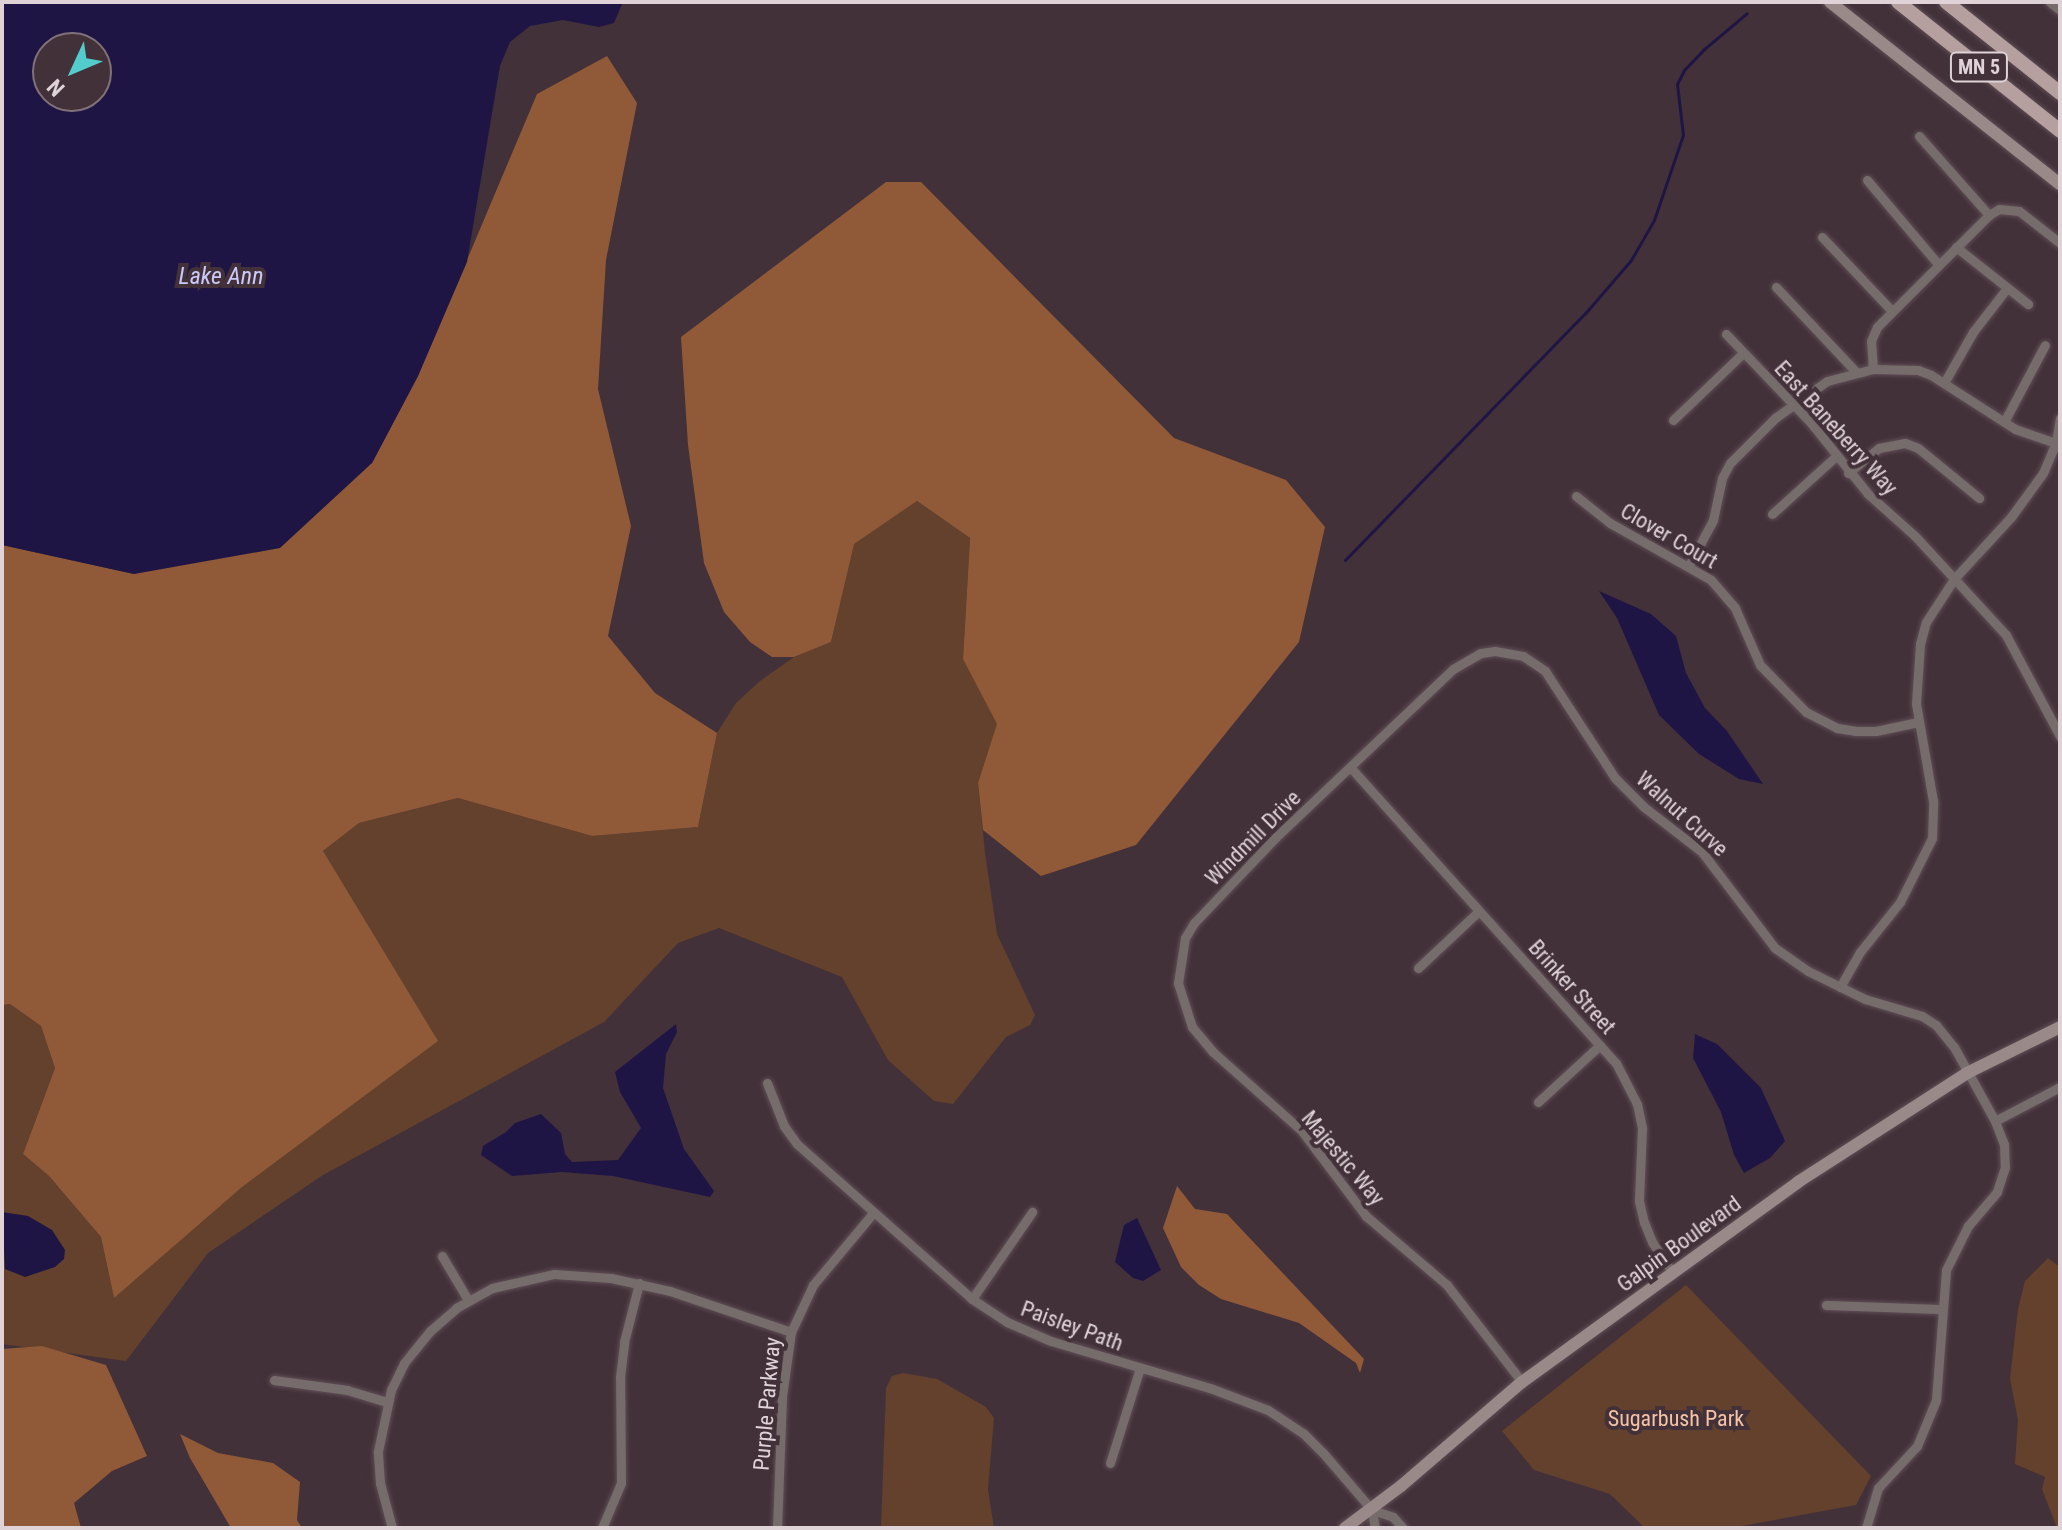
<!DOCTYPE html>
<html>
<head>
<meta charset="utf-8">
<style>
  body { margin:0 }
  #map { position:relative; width:2062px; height:1530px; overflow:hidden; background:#433139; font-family:"Roboto Condensed",sans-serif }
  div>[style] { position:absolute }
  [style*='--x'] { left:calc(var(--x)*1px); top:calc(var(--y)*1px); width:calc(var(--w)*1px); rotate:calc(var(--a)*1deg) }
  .green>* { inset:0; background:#63412c }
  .forest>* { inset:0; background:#905937 }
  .water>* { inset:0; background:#1f1545 }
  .stream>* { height:3px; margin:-1.5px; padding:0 1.5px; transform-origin:1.5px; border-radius:1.5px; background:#1f1545 }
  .roads { filter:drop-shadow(0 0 2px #5f4e56) drop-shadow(0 0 2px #5f4e56) }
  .street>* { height:9px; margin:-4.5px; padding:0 4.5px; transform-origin:4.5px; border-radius:4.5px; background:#776c6c }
  .secondary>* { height:12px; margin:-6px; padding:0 6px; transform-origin:6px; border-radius:6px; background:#9a8989 }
  .primary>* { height:14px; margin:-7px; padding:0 7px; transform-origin:7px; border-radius:7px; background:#b5a09f }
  span { translate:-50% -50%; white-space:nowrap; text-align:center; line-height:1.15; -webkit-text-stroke:8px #433139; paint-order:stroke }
  .shield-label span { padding:2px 6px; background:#433139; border:2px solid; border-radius:6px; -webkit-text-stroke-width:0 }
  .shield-label { font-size:20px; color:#dfd3d8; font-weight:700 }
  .street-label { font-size:22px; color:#dfd3d8 }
  .park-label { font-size:22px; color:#f5c3a6 }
  .water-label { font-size:24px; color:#cbc9fb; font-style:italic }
  .frame { position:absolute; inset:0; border:4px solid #dfd3d8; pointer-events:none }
  .north { position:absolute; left:32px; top:32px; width:80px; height:80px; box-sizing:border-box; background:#433139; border:2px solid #817279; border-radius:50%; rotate:226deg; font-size:22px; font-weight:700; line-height:32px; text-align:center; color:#dfd3d8 }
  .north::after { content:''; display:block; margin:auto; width:28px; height:36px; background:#53cdcb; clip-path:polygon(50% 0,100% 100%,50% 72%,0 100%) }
</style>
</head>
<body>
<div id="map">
  <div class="green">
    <div style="clip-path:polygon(917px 501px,970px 538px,963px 658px,998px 724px,978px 783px,985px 853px,997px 934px,1035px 1015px,1030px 1025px,1006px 1037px,953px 1104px,934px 1101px,888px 1060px,842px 977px,719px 928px,678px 943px,604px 1022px,323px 1175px,208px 1253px,126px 1361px,2px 1344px,2px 1005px,10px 1004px,41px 1026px,55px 1068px,23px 1154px,49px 1176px,101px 1237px,114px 1298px,323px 851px,359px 823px,458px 798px,592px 836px,698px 827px,717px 733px,736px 703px,760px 681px,794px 657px,831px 642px,853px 544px)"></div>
    <div style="clip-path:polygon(2048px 1258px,2060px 1267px,2060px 1528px,2057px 1528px,2042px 1489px,2045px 1477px,2015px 1464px,2018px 1420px,2010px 1379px,2018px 1309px,2025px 1281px)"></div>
    <div style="clip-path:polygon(1686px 1285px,1871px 1476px,1856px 1505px,1731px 1528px,1645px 1528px,1610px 1494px,1534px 1470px,1502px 1431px)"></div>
    <div style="clip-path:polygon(903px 1373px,937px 1379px,986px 1407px,994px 1418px,988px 1489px,994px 1528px,881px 1528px,886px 1388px,892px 1376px)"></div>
  </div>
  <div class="forest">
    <div style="clip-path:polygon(607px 56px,637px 103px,606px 260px,598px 389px,631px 526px,608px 636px,655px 693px,717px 733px,698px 827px,592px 836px,458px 798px,359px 823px,323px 851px,438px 1041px,242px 1187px,114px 1298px,101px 1237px,49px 1176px,23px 1154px,55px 1068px,41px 1026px,10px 1004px,2px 1005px,2px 545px,134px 574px,372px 463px,418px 376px,537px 94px)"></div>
    <div style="clip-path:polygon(886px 182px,921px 182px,1174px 438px,1286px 480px,1325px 527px,1299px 642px,1136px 845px,1041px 876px,983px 830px,978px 783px,997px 724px,963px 659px,970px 538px,917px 501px,854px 544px,831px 642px,794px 657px,772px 657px,750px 642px,724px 612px,704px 563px,688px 445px,681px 337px)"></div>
    <div style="clip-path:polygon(1177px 1186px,1195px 1209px,1227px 1214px,1364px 1359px,1360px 1373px,1356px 1363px,1299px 1323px,1221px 1299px,1199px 1285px,1181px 1267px,1163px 1228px)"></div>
    <div style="clip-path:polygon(42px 1346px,106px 1365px,147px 1456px,112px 1471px,74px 1503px,81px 1528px,2px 1528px,2px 1349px)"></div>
    <div style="clip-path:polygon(180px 1434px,218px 1453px,273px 1463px,300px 1482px,297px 1520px,302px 1528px,231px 1528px,190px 1458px)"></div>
  </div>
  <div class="water">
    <div style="clip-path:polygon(evenodd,2px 2px,623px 2px,614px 23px,599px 27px,563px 20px,530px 26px,510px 42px,500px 66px,467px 262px,418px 376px,372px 463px,280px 548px,134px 574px,2px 545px,2px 2px,96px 48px,96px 96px,48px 96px,48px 48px,96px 48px)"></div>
    <div style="clip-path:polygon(1599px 591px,1651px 614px,1676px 636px,1686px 673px,1705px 708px,1727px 731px,1763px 784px,1739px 779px,1699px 754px,1659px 715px,1617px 618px)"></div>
    <div style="clip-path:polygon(676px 1024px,677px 1032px,666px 1054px,663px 1088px,684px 1149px,714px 1191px,710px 1197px,613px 1176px,562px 1172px,512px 1176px,481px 1155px,483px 1146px,506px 1132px,515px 1123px,541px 1114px,561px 1133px,565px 1154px,572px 1162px,618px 1160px,641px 1128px,620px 1092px,615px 1072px)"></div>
    <div style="clip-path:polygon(1695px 1034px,1717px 1044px,1761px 1088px,1785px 1141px,1770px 1158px,1744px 1173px,1734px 1155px,1721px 1112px,1693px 1058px)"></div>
    <div style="clip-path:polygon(2px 1212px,28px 1216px,52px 1230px,65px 1250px,64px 1259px,55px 1267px,25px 1277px,5px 1269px)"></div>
    <div style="clip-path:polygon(1137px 1218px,1161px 1270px,1143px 1281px,1133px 1278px,1115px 1262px,1124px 1225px)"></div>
  </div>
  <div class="stream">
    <div style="--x:1345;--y:560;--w:349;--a:-45.8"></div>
    <div style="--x:1588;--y:310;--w:66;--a:-49.3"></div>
    <div style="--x:1631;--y:260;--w:46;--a:-60.1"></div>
    <div style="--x:1654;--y:220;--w:90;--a:-71.2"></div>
    <div style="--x:1683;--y:135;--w:51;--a:-96.7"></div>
    <div style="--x:1677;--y:84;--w:16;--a:-63"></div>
    <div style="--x:1684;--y:70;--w:28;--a:-46"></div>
    <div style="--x:1703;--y:50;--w:57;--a:-40.1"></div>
  </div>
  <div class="roads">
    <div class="street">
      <div style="--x:2050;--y:2;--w:13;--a:39"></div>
      <div style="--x:1919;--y:136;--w:106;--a:48.5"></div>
      <div style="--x:1867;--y:180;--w:110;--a:49.8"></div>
      <div style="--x:1822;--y:237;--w:100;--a:46.6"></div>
      <div style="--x:1956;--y:247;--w:92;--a:38.4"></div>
      <div style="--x:1776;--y:287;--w:117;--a:46.7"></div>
      <div style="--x:1726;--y:334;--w:123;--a:46.3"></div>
      <div style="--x:1811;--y:423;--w:91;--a:51.2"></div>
      <div style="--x:1868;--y:494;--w:63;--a:41.8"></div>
      <div style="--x:1915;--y:536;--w:134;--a:47.4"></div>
      <div style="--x:2006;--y:635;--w:115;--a:61.9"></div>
      <div style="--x:1873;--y:369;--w:28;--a:-94"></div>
      <div style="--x:1871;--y:341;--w:15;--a:-67"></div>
      <div style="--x:1877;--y:327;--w:158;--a:-45"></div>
      <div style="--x:1989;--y:215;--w:12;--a:-31"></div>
      <div style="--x:1999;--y:209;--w:20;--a:6"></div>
      <div style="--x:2019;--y:211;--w:52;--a:38"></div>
      <div style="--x:1944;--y:383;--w:59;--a:-60.4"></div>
      <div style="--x:1973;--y:332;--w:56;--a:-52.3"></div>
      <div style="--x:1673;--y:420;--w:97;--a:-43.7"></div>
      <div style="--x:2004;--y:422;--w:87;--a:-62"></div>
      <div style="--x:1848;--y:473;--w:40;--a:-39"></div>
      <div style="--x:1879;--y:448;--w:26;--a:-11"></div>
      <div style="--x:1905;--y:443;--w:14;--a:21"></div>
      <div style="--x:1918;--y:448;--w:79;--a:39.3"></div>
      <div style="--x:1576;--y:496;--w:43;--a:38.5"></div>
      <div style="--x:1610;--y:523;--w:116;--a:29.4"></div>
      <div style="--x:1711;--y:580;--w:37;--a:49"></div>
      <div style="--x:1735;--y:608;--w:62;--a:66.3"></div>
      <div style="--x:1760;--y:665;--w:66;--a:45.6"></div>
      <div style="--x:1806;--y:712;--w:35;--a:27"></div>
      <div style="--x:1837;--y:728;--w:18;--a:9"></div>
      <div style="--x:1855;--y:731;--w:21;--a:0"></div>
      <div style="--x:1876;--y:731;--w:43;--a:-12.1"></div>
      <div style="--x:1772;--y:514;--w:85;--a:-42.1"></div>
      <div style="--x:1689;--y:565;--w:51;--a:-61.9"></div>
      <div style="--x:1713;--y:520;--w:43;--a:-77.9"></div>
      <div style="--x:1722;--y:478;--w:17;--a:-62"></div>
      <div style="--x:1730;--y:463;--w:64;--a:-45"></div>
      <div style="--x:1775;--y:418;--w:64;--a:-35.4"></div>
      <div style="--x:1827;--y:381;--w:48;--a:-14.6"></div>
      <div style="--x:1873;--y:369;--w:45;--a:1.3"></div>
      <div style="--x:1918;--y:370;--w:14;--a:21"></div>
      <div style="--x:1931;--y:375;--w:100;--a:32.7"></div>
      <div style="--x:2015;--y:429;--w:43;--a:18.9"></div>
      <div style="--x:1351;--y:768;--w:397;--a:48.1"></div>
      <div style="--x:1616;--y:1063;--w:46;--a:62.9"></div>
      <div style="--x:1637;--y:1104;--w:25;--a:78"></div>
      <div style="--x:1642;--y:1128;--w:73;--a:92.4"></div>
      <div style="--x:1639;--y:1201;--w:22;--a:77"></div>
      <div style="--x:1644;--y:1222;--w:22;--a:68"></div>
      <div style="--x:1652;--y:1242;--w:36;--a:56"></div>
      <div style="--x:1418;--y:968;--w:83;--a:-43.1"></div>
      <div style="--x:1840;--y:987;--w:40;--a:-60.3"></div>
      <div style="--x:1860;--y:952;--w:64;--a:-51.3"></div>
      <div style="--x:1900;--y:902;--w:72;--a:-63.4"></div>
      <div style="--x:1932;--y:838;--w:37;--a:-88"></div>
      <div style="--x:1933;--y:801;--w:98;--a:-99.9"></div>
      <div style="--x:1916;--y:704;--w:60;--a:-86.2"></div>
      <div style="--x:1920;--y:644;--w:23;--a:-75"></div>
      <div style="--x:1926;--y:622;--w:51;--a:-56.9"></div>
      <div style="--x:1954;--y:579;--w:84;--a:-47.4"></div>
      <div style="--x:2011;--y:517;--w:54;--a:-54"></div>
      <div style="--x:2043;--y:473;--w:33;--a:-67"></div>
      <div style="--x:2056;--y:443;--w:25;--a:-81"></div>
      <div style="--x:767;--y:1083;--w:46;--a:68.4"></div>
      <div style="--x:784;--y:1126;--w:22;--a:54"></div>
      <div style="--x:797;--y:1144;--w:234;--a:41.5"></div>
      <div style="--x:972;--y:1299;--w:42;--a:33.3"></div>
      <div style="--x:1007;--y:1322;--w:48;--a:23.4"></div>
      <div style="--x:1051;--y:1341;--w:166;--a:16.5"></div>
      <div style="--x:1210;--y:1388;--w:62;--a:20.8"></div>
      <div style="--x:1268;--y:1410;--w:43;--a:33.7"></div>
      <div style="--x:1304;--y:1434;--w:28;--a:45"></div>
      <div style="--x:1324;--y:1454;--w:74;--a:49.4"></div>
      <div style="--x:1372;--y:1510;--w:18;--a:81"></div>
      <div style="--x:1538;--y:1102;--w:84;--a:-42.6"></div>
      <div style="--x:1995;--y:1121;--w:73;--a:-27.6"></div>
      <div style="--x:442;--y:1256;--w:51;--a:59.4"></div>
      <div style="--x:972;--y:1299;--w:106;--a:-55.4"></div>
      <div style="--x:1826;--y:1305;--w:115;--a:2"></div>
      <div style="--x:274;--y:1380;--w:74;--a:7.8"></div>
      <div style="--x:347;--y:1390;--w:42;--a:16.7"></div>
      <div style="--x:1522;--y:1382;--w:123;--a:-127.7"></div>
      <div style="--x:1447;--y:1285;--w:106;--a:-139.6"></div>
      <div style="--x:1366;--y:1216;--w:106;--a:-127"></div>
      <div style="--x:1302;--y:1131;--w:119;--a:-138.4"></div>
      <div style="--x:1213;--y:1052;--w:33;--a:-130"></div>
      <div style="--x:1192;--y:1027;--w:46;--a:-107.7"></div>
      <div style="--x:1178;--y:983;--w:46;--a:-81.2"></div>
      <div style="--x:1185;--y:938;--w:17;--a:-59"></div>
      <div style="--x:1194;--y:923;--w:119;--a:-46.4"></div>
      <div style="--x:1276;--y:837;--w:244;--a:-43.5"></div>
      <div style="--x:1453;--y:669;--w:32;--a:-30"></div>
      <div style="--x:1481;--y:653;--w:14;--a:-8"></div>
      <div style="--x:1495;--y:651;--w:28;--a:10"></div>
      <div style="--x:1523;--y:656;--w:27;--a:34"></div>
      <div style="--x:1545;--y:671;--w:128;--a:56.8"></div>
      <div style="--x:1615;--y:778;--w:41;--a:45"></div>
      <div style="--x:1644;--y:807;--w:73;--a:37.8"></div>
      <div style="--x:1702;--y:852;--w:121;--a:52.8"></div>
      <div style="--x:1775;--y:948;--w:40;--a:34.9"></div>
      <div style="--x:1808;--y:971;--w:64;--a:26.2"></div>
      <div style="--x:1865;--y:999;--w:59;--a:16.6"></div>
      <div style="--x:1922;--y:1016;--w:17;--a:33"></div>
      <div style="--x:1936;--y:1025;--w:28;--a:51"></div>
      <div style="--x:1954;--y:1047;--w:85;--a:61"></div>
      <div style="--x:1995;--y:1121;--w:25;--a:69"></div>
      <div style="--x:2004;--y:1144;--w:23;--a:88"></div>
      <div style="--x:2005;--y:1167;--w:26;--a:108"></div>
      <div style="--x:1997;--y:1192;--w:45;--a:130.5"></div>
      <div style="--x:1968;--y:1226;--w:49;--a:116.6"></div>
      <div style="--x:1946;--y:1270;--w:130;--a:94.4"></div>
      <div style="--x:1936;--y:1400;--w:50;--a:112.4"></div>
      <div style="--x:1917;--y:1446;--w:57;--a:132.9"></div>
      <div style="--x:1878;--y:1488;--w:42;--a:106.7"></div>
      <div style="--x:1110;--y:1463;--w:100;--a:-72.5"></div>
      <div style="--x:1372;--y:1510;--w:22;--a:18"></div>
      <div style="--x:1393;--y:1517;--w:15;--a:48"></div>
      <div style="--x:392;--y:1528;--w:47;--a:-104.9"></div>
      <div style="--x:380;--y:1483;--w:32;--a:-94"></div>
      <div style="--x:378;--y:1451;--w:62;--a:-78"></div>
      <div style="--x:391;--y:1390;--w:30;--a:-64"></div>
      <div style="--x:404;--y:1363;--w:41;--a:-50.9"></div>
      <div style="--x:430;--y:1331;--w:35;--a:-41"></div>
      <div style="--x:456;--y:1308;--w:41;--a:-29.1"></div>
      <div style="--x:492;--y:1288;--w:64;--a:-12.7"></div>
      <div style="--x:554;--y:1274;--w:57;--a:4"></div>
      <div style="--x:611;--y:1278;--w:60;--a:12.4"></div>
      <div style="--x:670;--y:1291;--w:128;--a:18.7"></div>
      <div style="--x:602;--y:1528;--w:49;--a:-67.1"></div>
      <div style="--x:621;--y:1483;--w:106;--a:-90.5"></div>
      <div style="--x:620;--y:1377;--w:35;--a:-83"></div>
      <div style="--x:624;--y:1342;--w:61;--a:-75.7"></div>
      <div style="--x:777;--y:1528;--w:132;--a:-87.8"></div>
      <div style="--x:782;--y:1396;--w:65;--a:-82"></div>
      <div style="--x:791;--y:1332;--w:52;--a:-64.9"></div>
      <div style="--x:813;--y:1285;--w:94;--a:-50.2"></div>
    </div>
    <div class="secondary">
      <div style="--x:1830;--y:2;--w:293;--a:38.4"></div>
      <div style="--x:1345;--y:1528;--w:70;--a:-36.9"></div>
      <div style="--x:1401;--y:1486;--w:160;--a:-40.7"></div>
      <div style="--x:1522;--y:1382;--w:341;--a:-35.9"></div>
      <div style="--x:1798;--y:1182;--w:201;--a:-32.8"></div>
      <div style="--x:1967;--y:1073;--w:104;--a:-26.3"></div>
    </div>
    <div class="primary">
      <div style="--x:1898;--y:2;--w:207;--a:38.5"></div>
      <div style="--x:1946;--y:2;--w:146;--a:38.6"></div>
    </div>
  </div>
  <div class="shield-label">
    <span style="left:1979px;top:67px">MN 5</span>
  </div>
  <div class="street-label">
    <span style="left:1836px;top:428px;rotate:48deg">East Baneberry Way</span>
    <span style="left:1669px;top:536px;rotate:30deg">Clover Court</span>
    <span style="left:1682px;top:814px;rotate:42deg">Walnut Curve</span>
    <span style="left:1253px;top:838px;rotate:-45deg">Windmill Drive</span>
    <span style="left:1572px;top:987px;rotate:48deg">Brinker Street</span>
    <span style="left:1343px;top:1158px;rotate:50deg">Majestic Way</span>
    <span style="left:1679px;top:1244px;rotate:-36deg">Galpin Boulevard</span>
    <span style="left:1072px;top:1326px;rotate:20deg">Paisley Path</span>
    <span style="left:767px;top:1404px;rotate:-85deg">Purple Parkway</span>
  </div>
  <div class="park-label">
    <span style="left:1676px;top:1419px">Sugarbush Park</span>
  </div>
  <div class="water-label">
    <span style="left:221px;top:277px">Lake Ann</span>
  </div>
  <div class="frame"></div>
  <div class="north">N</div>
</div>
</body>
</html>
